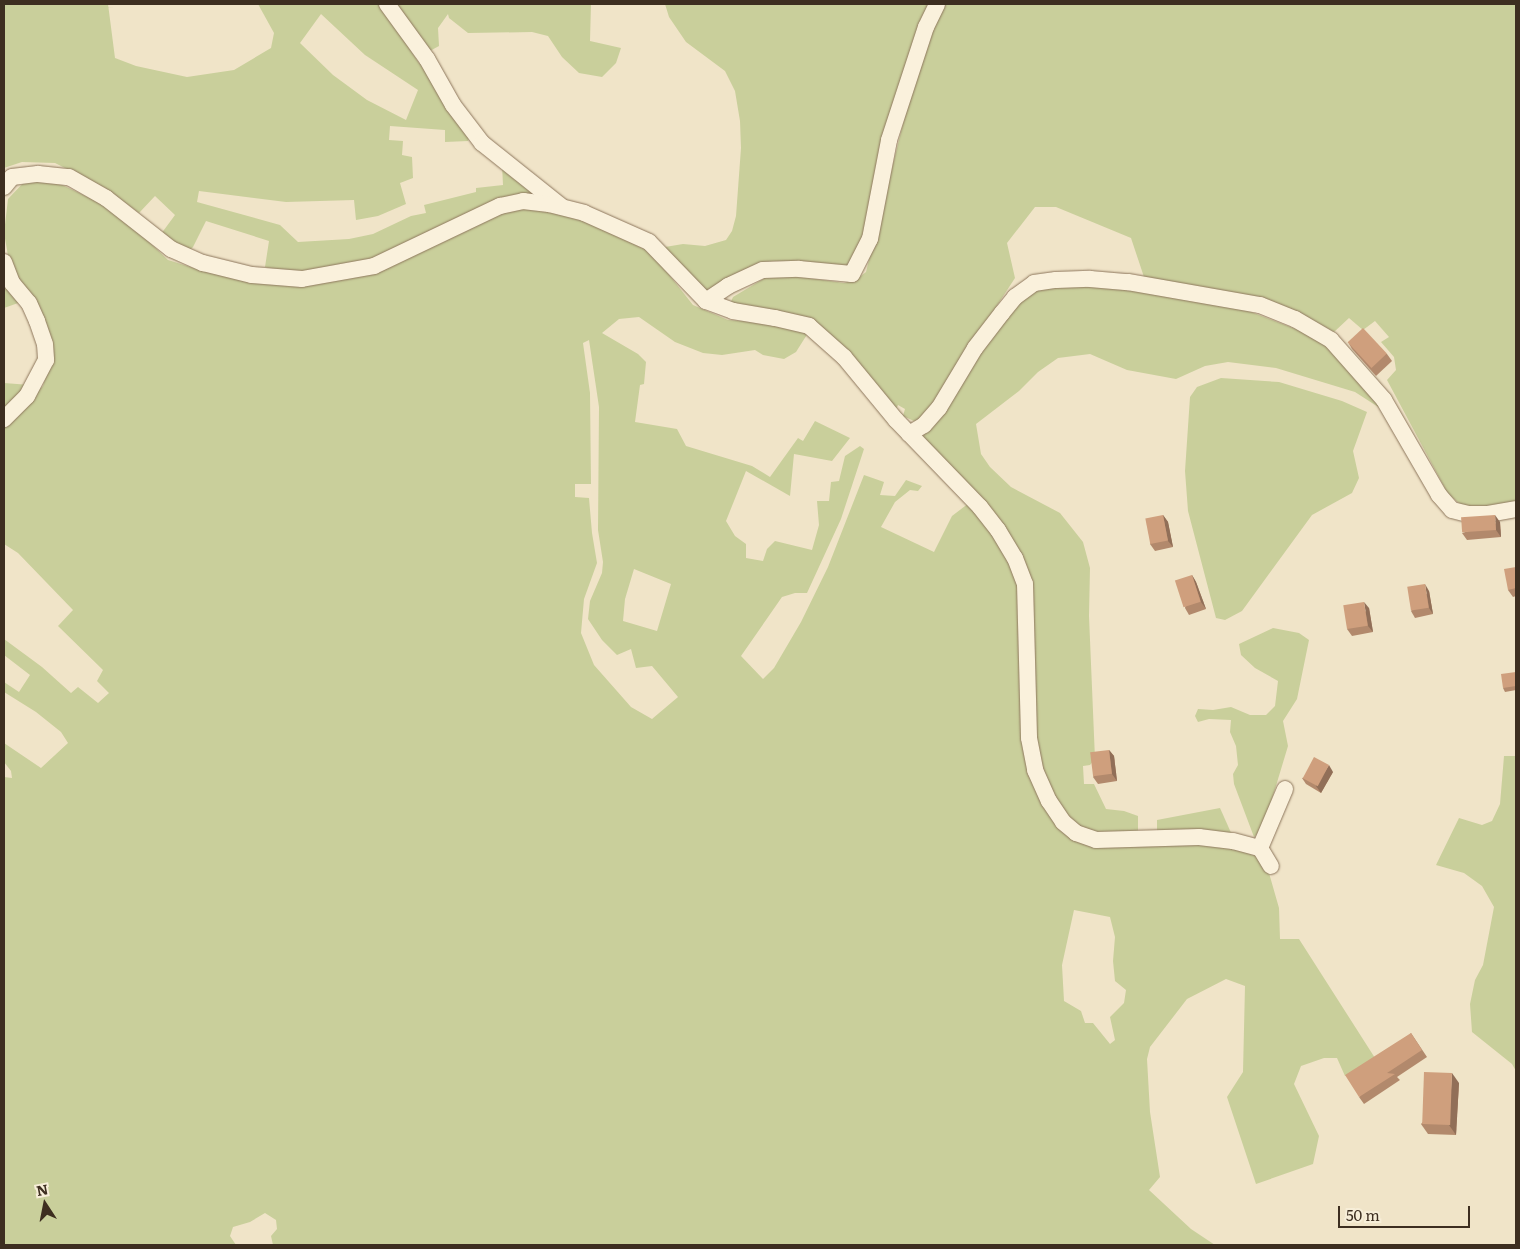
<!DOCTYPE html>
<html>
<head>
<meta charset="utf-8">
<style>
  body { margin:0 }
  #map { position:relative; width:1520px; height:1249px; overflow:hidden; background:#f0e4c8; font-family:Literata,serif }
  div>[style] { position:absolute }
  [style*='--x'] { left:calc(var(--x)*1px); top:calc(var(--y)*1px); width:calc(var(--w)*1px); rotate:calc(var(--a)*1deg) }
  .green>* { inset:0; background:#c9cf9b }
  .roads { filter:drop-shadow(0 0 1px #8d765c) drop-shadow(0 0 1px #8d765c) }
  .minor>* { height:16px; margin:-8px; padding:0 8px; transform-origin:8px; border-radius:8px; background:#faf1dc }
  .wall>* { inset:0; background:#b2896c }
  .shaded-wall>* { inset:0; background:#916f58 }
  .building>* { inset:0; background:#cf9f7d; transform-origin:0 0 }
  span { translate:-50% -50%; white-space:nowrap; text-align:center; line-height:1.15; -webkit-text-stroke:4.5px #f7eed8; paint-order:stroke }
  .frame { position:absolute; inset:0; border:5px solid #3d2e20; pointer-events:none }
  .north { position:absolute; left:20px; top:1179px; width:50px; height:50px; -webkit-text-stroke:4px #f7eed8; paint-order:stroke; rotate:349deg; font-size:14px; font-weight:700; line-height:20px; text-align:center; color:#3d2e20 }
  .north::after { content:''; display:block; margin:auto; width:18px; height:22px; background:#3d2e20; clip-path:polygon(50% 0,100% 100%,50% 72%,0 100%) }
  .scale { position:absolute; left:1338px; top:1206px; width:132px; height:22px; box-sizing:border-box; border:2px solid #3d2e20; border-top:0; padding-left:6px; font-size:15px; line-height:18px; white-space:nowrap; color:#3d2e20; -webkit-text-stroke:4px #f7eed8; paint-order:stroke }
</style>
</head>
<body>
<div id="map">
  <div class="green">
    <div style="clip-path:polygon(evenodd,4px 4px,108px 4px,115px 58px,136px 66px,187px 77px,234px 70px,271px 48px,274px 33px,258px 4px,380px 4px,419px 63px,428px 70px,469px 138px,468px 141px,445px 142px,445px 130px,390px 126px,389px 140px,403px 141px,402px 155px,412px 157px,413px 178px,400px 183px,406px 204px,378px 216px,356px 220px,354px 200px,286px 202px,199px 191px,197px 202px,280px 225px,298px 242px,349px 239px,373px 234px,411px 216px,426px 213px,424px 205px,476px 192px,476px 188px,503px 185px,502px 165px,541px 194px,381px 259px,328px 272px,276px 270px,265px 267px,269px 241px,206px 221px,193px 247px,188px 252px,161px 234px,175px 215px,155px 196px,139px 213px,105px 188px,55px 163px,22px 162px,4px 168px,4px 4px,321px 14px,365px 55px,418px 90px,406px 120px,367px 100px,333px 75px,300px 43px,321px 14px)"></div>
    <div style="clip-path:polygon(395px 4px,591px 4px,590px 41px,621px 48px,616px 63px,602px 77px,579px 73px,562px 57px,548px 36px,532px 32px,468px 33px,449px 18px,448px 14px,438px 28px,439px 46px,428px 52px)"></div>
    <div style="clip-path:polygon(665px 4px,928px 4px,916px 37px,859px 250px,847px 267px,773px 261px,701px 294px,665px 247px,683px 244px,705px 246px,726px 240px,732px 231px,736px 216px,741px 148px,740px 121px,735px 91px,725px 71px,686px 42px,669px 17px)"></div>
    <div style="clip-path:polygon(942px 4px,1516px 4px,1516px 504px,1465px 508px,1448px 494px,1387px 380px,1396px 370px,1394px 357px,1381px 342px,1389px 337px,1375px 321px,1363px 330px,1349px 318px,1334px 332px,1318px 323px,1247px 297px,1144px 277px,1131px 238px,1056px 207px,1035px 207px,1007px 243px,1015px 278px,922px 420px,914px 421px,903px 416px,905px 409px,898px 405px,896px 409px,872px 380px,814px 322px,730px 304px,733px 297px,770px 275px,795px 276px,844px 283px,857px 279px,866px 272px,907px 108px)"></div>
    <div style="clip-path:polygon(evenodd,26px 180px,54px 181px,96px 201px,125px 219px,168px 260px,197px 269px,334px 278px,501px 209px,527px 205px,587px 222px,651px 252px,693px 305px,728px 320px,756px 322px,808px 333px,796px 352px,784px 359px,763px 355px,755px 350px,722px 355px,703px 353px,675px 342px,639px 317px,619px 319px,602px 333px,638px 354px,646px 362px,644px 384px,640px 385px,635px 422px,677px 429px,686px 446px,752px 466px,770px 477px,798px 438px,803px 441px,815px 421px,850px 438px,832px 461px,794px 454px,790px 496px,746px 471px,726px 521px,735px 536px,746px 544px,746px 558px,763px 561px,767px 549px,775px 541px,812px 550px,819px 525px,817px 501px,829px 501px,831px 482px,839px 481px,845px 456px,860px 446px,864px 449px,841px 519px,807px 593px,795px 593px,782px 597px,741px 656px,763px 679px,774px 668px,801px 622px,828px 567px,864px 475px,884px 482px,880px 495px,895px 496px,906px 480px,922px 486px,918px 491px,910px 490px,895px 502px,881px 527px,934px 552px,952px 516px,969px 503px,991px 527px,1017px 575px,1028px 765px,1072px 836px,1210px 842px,1240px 849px,1260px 858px,1269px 873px,1279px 908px,1280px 939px,1299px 939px,1375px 1058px,1345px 1076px,1337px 1058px,1324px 1058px,1301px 1066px,1294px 1084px,1319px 1136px,1313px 1164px,1256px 1184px,1227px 1097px,1243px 1072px,1245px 986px,1226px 979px,1187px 999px,1150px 1047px,1147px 1059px,1150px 1112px,1160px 1177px,1149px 1190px,1191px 1229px,1215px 1245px,273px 1245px,271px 1236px,277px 1229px,276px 1220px,265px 1213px,250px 1222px,233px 1227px,230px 1236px,236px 1245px,4px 1245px,4px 777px,12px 778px,11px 771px,4px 762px,4px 743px,41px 768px,68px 743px,61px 732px,36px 712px,4px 692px,4px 682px,19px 692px,30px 675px,4px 655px,4px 639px,42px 667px,71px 693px,78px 687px,98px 703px,109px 693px,97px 681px,103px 670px,58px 626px,73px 610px,18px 553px,4px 544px,4px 423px,43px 386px,51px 357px,25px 290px,9px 261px,4px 233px,8px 199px,26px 180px,589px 340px,599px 407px,598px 530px,603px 562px,602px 573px,590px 601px,588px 619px,602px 640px,617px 655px,631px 649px,636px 668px,652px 666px,678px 697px,652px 719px,631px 707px,594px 665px,581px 633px,584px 599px,597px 563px,592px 533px,589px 498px,575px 497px,575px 484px,591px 484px,590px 393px,583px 343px,589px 340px,26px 180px,634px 569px,671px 584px,657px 631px,623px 621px,625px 599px,634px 569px,26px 180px,1074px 910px,1110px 917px,1115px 937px,1113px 961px,1115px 981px,1126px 990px,1124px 1003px,1110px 1017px,1115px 1040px,1110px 1044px,1093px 1023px,1085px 1023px,1081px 1011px,1064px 1001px,1062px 965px,1074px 910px)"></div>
    <div style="clip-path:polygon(1042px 283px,1146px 290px,1246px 310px,1317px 337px,1350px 362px,1386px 412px,1355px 392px,1276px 368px,1228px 362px,1205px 366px,1176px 379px,1127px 370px,1090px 354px,1058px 358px,1038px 372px,1019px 391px,976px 424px,981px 454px,990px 467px,1011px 487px,1060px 513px,1083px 542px,1090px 568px,1089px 616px,1095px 759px,1090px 765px,1083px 766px,1084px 784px,1094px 784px,1106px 809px,1124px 811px,1138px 816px,1138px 835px,1104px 838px,1073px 827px,1037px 765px,1028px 575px,923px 440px,924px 433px,1005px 316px)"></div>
    <div style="clip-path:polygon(4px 285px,9px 291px,21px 302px,4px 308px)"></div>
    <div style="clip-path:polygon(1221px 378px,1279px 382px,1342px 401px,1367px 412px,1353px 451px,1359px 478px,1352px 493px,1312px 515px,1242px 611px,1225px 620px,1216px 618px,1188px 511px,1185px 471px,1190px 397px,1197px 387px)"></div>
    <div style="clip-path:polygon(4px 383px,30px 385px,4px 412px)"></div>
    <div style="clip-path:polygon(1273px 628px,1299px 633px,1309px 640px,1297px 699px,1283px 721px,1288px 746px,1263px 829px,1254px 837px,1234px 784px,1233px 774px,1238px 765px,1236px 746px,1230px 732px,1231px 720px,1209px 719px,1198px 722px,1195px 716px,1198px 709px,1213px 710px,1231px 707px,1250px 715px,1266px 715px,1275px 706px,1278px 681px,1255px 668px,1241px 655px,1239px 644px)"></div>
    <div style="clip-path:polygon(1504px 756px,1516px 756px,1516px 1071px,1512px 1064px,1472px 1032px,1470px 1004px,1475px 980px,1483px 965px,1494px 907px,1482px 886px,1464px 873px,1436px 865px,1459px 818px,1482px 825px,1492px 821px,1500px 804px)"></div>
    <div style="clip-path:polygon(1220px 808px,1232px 835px,1157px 833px,1157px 820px)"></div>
  </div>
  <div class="roads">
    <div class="minor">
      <div style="--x:387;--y:4;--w:68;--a:54"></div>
      <div style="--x:427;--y:59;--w:53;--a:60.5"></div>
      <div style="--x:453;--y:105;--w:48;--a:52.7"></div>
      <div style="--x:482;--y:143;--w:101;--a:38.6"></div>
      <div style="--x:4;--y:187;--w:13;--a:-51"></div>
      <div style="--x:12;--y:177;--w:26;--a:-7"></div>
      <div style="--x:38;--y:174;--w:31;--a:6"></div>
      <div style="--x:69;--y:177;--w:43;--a:29.6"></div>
      <div style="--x:106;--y:198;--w:83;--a:38.1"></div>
      <div style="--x:171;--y:249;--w:35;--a:24"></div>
      <div style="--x:203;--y:263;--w:50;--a:13.8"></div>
      <div style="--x:252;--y:275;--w:50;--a:4.6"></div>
      <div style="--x:302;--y:279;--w:73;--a:-10.2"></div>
      <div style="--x:374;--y:266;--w:140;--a:-25.5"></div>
      <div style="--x:500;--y:206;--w:24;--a:-12"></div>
      <div style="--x:523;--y:201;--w:26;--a:7"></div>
      <div style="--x:549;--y:204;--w:36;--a:14"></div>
      <div style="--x:584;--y:213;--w:71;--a:24"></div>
      <div style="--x:649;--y:242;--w:82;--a:46"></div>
      <div style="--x:706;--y:301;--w:29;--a:20"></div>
      <div style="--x:733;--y:311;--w:43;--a:9.5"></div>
      <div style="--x:775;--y:318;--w:35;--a:13"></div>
      <div style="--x:809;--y:326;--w:47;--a:41.5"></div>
      <div style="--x:844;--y:357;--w:82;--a:50.5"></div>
      <div style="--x:896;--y:420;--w:121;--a:46"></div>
      <div style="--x:980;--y:507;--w:29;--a:52"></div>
      <div style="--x:998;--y:530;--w:33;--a:59"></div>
      <div style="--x:1015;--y:558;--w:28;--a:69"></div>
      <div style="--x:1025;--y:584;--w:154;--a:88.5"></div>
      <div style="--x:1029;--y:738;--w:33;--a:79"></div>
      <div style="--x:1035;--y:770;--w:34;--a:66"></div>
      <div style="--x:1049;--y:801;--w:25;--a:56"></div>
      <div style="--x:1063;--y:822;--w:17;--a:40"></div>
      <div style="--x:1076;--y:833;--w:21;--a:19"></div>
      <div style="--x:1096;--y:840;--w:103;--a:-1.7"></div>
      <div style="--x:1199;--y:837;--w:34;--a:7"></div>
      <div style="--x:1233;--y:841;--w:28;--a:15"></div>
      <div style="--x:1260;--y:848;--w:21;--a:59"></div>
      <div style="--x:4;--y:262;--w:22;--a:69"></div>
      <div style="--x:12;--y:283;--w:26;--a:50"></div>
      <div style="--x:29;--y:303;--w:20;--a:66"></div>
      <div style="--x:37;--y:321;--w:24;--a:71"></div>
      <div style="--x:45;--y:344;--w:16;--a:86"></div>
      <div style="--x:46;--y:360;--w:41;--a:117.8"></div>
      <div style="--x:27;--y:396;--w:33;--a:135"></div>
      <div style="--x:706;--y:301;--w:27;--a:-34"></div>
      <div style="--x:728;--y:286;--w:38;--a:-25"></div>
      <div style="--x:763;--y:270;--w:36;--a:-2"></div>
      <div style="--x:799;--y:269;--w:53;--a:5.4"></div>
      <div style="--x:852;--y:274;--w:39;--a:-63"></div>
      <div style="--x:870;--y:239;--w:101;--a:-79.1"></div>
      <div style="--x:889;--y:140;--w:119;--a:-71.9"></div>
      <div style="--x:926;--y:27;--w:25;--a:-64"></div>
      <div style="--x:909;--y:434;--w:17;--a:-31"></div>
      <div style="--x:924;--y:425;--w:23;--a:-49"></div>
      <div style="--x:939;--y:408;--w:70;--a:-59"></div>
      <div style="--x:975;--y:348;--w:44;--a:-52.4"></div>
      <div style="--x:1002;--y:313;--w:21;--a:-51"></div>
      <div style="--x:1015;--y:297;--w:24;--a:-36"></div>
      <div style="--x:1034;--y:283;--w:22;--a:-8"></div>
      <div style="--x:1056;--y:280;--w:34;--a:-2"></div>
      <div style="--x:1090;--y:279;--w:38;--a:5"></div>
      <div style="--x:1128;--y:282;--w:134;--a:9.9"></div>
      <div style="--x:1260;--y:305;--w:38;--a:22"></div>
      <div style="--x:1295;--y:319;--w:42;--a:30.3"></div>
      <div style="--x:1331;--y:340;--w:80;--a:48.5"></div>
      <div style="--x:1384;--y:400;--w:110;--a:59.9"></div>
      <div style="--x:1439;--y:495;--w:20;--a:49"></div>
      <div style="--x:1452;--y:510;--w:16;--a:14"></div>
      <div style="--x:1468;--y:514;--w:20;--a:0"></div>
      <div style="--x:1488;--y:514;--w:28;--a:-10"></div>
      <div style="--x:1260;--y:848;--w:64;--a:-67"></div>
    </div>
  </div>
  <div class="wall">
    <div style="clip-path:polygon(1348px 342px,1387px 354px,1392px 361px,1376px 376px,1352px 349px)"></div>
    <div style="clip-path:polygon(1163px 515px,1168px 522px,1173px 547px,1155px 551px,1150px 544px)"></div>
    <div style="clip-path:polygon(1500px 522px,1501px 537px,1467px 540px,1462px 533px)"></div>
    <div style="clip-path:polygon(1516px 567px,1516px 596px,1513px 597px,1508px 590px)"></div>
    <div style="clip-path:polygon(1192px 575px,1196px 582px,1206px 609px,1189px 615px,1185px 608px)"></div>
    <div style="clip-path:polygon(1429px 591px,1433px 614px,1415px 618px,1411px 611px)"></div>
    <div style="clip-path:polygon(1369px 608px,1373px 632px,1352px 636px,1347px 629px)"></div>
    <div style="clip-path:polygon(1516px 672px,1516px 690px,1505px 692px,1503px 688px)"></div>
    <div style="clip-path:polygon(1109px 750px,1114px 756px,1117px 781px,1098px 784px,1093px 777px)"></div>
    <div style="clip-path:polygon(1333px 772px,1321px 793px,1306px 784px,1302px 778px)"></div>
    <div style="clip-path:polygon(1411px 1033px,1427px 1057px,1397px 1077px,1400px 1080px,1364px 1104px,1359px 1097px)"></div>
    <div style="clip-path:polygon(1459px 1083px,1456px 1135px,1428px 1134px,1421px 1124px)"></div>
  </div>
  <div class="shaded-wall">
    <div style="clip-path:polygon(1163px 515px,1168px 522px,1173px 547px,1168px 541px)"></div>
    <div style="clip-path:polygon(1495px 515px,1500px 522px,1501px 537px,1496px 530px)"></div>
    <div style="clip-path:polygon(1192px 575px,1196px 582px,1206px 609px,1201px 602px)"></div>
    <div style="clip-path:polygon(1425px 584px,1429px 591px,1433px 614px,1429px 608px)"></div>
    <div style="clip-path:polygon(1364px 602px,1369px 608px,1373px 632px,1368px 626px)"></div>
    <div style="clip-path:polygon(1109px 750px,1114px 756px,1117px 781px,1112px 774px)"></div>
    <div style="clip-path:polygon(1329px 765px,1333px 772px,1321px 793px,1316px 786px)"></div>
    <div style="clip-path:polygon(1452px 1073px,1459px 1083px,1456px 1135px,1449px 1125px)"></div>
  </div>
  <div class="building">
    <div style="left:1363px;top:328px;width:35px;height:21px;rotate:47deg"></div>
    <div style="left:1163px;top:515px;width:26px;height:18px;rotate:79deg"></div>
    <div style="left:1495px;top:515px;width:15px;height:34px;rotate:86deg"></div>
    <div style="clip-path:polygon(1516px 567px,1516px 588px,1508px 590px,1504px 569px)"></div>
    <div style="left:1192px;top:575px;width:28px;height:18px;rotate:72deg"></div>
    <div style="left:1425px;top:584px;width:24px;height:18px;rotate:81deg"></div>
    <div style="left:1364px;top:602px;width:24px;height:21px;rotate:81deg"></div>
    <div style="clip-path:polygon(1516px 672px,1516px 686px,1503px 688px,1501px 674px)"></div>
    <div style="left:1109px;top:750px;width:24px;height:19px;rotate:83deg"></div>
    <div style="left:1314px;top:757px;width:17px;height:24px;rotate:28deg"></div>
    <div style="clip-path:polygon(1411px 1033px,1422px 1050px,1387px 1073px,1395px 1074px,1359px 1097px,1345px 1075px)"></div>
    <div style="left:1424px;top:1072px;width:28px;height:52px;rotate:2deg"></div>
  </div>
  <div class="frame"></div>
  <div class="north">N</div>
  <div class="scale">50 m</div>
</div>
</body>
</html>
